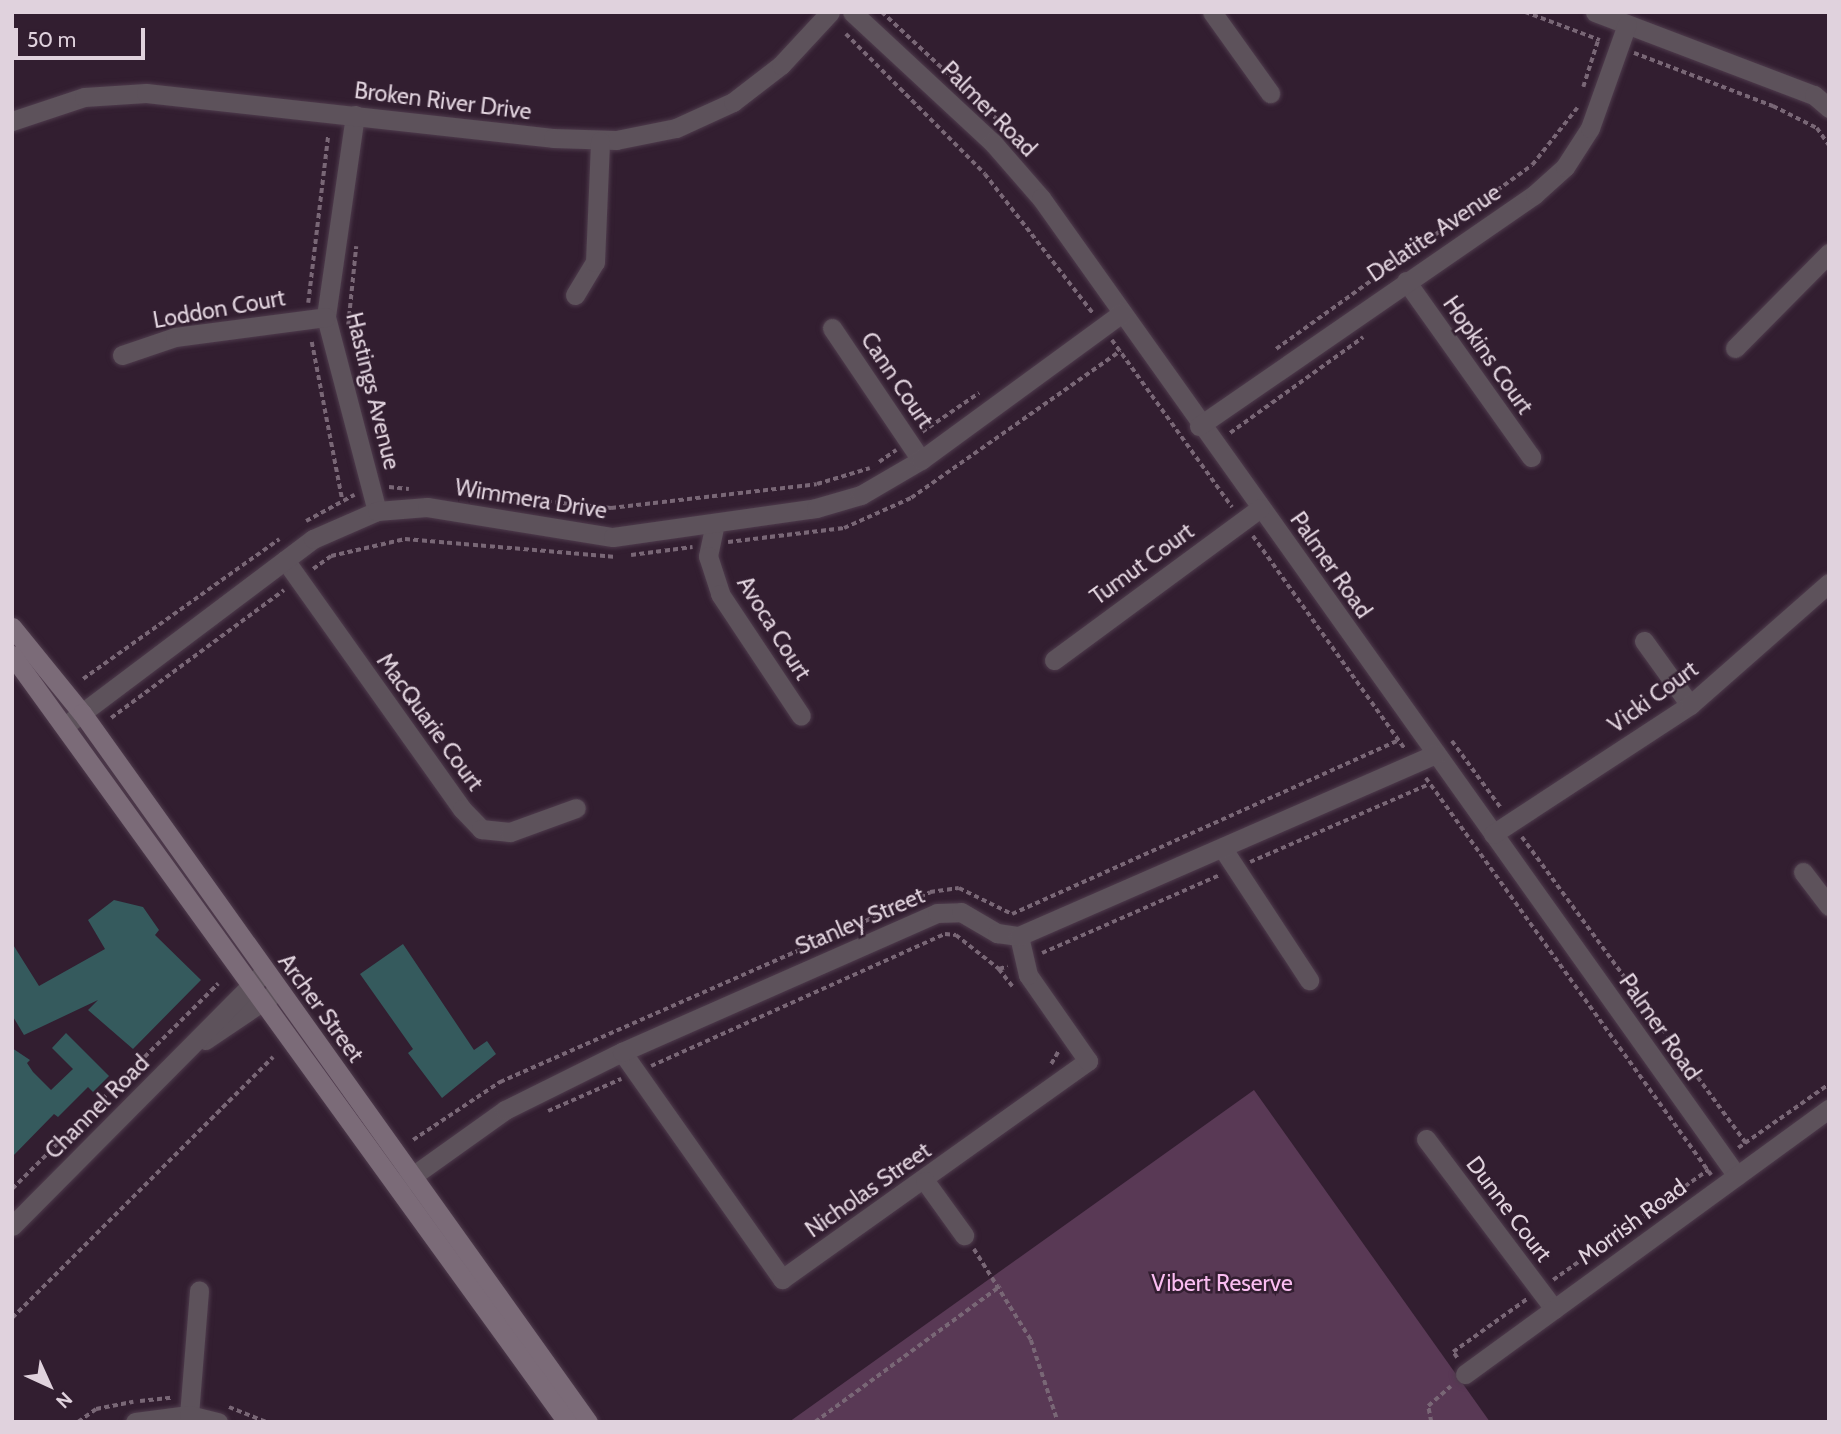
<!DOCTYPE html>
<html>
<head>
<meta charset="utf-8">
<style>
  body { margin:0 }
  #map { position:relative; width:1841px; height:1434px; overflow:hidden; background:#321e30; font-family:Cabin,sans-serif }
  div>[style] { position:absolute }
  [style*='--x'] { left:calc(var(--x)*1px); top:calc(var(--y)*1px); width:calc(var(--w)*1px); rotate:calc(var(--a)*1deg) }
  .green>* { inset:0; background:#593955 }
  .building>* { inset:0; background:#355a5d }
  .path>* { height:3.5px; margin-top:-1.75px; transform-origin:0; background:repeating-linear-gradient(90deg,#796776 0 5px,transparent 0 8.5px) }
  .roads { filter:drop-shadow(0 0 2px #4e3b4c) drop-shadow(0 0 2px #4e3b4c) }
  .minor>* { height:19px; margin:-9.5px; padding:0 9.5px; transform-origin:9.5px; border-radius:9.5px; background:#5d525b }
  .tertiary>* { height:19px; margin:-9.5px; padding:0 9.5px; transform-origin:9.5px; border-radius:9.5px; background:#5d525b }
  .secondary>* { height:19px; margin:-9.5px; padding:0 9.5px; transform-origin:9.5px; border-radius:9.5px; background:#7b6b78 }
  span { translate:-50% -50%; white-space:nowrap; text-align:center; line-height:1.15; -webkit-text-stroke:5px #321e30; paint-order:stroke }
  .street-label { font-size:23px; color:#e0d2dd }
  .park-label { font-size:23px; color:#fabdf1 }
  .frame { position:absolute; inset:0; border:14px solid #e0d2dd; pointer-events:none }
  .north { position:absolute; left:14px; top:1350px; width:70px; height:70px; -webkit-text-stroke:5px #321e30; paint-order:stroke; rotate:135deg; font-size:19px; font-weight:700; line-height:28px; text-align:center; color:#e0d2dd }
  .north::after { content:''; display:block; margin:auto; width:24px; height:32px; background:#e0d2dd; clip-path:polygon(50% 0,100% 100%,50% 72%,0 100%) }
  .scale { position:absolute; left:14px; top:28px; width:131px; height:32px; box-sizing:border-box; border:4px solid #e0d2dd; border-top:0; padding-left:9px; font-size:21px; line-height:24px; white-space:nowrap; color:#e0d2dd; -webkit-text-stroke:5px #321e30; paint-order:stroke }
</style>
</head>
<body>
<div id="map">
  <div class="green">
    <div style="clip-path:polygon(1254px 1090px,1490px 1422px,789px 1422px)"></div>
  </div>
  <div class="building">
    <div style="clip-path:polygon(114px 900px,143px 907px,159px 930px,155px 935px,201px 980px,133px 1049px,88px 1010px,98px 1000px,24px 1035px,12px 1015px,12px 943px,39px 986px,105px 949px,88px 920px)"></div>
    <div style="clip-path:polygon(403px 944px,474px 1050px,487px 1041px,496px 1054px,442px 1098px,408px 1053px,413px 1049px,360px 974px)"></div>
    <div style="clip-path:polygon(66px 1033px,109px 1076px,93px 1092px,88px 1087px,58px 1117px,54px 1114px,12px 1157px,12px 1048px,30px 1060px,27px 1063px,33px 1072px,51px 1090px,73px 1069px,52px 1048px)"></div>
  </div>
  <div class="path">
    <div style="--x:882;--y:12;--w:160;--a:43"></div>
    <div style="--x:1525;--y:12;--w:80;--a:20.5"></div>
    <div style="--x:846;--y:34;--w:197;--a:45.2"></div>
    <div style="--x:985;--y:174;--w:176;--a:52.2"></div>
    <div style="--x:1634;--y:53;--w:149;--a:20.9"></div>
    <div style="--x:1773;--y:106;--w:49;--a:26.6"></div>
    <div style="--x:1817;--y:128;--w:21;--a:55"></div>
    <div style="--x:1583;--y:87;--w:49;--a:-72.3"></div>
    <div style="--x:308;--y:303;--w:168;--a:-83.2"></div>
    <div style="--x:348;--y:325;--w:79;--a:-84.2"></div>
    <div style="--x:1112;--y:340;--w:206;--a:54.3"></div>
    <div style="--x:312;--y:342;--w:159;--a:79.1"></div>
    <div style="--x:1276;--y:349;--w:315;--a:-35.7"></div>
    <div style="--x:1532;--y:165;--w:73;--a:-51.7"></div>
    <div style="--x:922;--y:432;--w:69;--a:-34.4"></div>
    <div style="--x:1230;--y:433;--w:164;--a:-35.8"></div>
    <div style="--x:879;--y:462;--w:21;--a:-35"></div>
    <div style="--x:389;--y:487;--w:20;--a:6"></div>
    <div style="--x:479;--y:495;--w:133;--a:5.6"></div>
    <div style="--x:611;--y:508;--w:207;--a:-6.6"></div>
    <div style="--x:817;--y:484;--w:55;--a:-16.8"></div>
    <div style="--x:306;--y:521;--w:55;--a:-28.4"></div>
    <div style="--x:1253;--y:536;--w:262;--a:54.5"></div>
    <div style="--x:728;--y:542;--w:117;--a:-6.9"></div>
    <div style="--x:844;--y:528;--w:73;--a:-24.1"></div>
    <div style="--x:911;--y:498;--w:256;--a:-35.1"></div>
    <div style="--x:631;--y:555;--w:62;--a:-7.5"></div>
    <div style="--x:313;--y:569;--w:22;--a:-36"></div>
    <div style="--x:331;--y:556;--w:76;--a:-12.9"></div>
    <div style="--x:405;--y:539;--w:212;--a:4.9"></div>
    <div style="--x:83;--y:679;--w:241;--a:-35.5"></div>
    <div style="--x:111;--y:718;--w:215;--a:-36.5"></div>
    <div style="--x:1452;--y:741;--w:83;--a:53.8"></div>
    <div style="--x:1426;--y:778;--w:489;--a:54.3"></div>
    <div style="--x:1522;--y:837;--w:379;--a:53.8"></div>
    <div style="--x:1250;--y:862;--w:195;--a:-23.5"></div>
    <div style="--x:1042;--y:953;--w:194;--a:-23.7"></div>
    <div style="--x:999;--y:969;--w:23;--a:52"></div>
    <div style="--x:1051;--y:1064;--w:16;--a:-60"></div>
    <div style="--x:651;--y:1066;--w:322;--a:-24.2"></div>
    <div style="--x:945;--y:934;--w:11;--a:5"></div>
    <div style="--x:956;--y:935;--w:55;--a:38.3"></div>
    <div style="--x:999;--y:969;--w:9;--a:-18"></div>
    <div style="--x:548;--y:1111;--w:80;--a:-23.7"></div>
    <div style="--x:413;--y:1140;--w:105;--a:-33.7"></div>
    <div style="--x:500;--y:1082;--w:470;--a:-23.8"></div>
    <div style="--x:930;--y:892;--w:29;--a:-8"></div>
    <div style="--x:959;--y:888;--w:59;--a:26.1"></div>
    <div style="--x:1012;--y:914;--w:424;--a:-24.2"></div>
    <div style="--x:1738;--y:1148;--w:111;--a:-35.1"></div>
    <div style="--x:12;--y:1189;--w:291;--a:-44.9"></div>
    <div style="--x:974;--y:1249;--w:107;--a:57.9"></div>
    <div style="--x:1031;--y:1340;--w:86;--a:71.8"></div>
    <div style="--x:1553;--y:1280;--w:191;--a:-35.4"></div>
    <div style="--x:12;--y:1318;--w:369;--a:-45"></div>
    <div style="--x:1457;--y:1358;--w:7;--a:-124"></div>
    <div style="--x:1453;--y:1352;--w:91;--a:-35.6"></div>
    <div style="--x:140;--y:1401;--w:31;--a:-6"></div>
    <div style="--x:229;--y:1407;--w:40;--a:22"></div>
    <div style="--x:78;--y:1422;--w:22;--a:-36"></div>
    <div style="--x:96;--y:1409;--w:38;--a:-11"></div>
    <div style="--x:815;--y:1422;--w:230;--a:-36.3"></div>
    <div style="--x:1431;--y:1422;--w:16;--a:-101"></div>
    <div style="--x:1428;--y:1406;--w:30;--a:-41"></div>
  </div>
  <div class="roads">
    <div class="minor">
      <div style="--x:852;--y:12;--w:192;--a:42.9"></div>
      <div style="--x:993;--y:143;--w:73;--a:48.9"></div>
      <div style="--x:1041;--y:198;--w:1200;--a:54.56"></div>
      <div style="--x:1212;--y:12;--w:100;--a:54.4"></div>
      <div style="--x:1595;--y:12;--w:234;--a:20.8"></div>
      <div style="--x:1814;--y:95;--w:20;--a:41"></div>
      <div style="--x:355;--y:115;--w:204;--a:98.2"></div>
      <div style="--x:326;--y:317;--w:201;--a:75.3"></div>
      <div style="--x:12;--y:121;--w:76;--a:-18.4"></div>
      <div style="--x:84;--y:97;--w:62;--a:-3.7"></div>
      <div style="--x:146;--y:93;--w:409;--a:6.3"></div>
      <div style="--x:553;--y:138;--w:63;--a:1.8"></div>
      <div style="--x:616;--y:140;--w:61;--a:-11.3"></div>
      <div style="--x:676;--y:128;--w:63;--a:-24.5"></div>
      <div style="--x:733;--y:102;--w:61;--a:-37.6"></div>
      <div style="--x:781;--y:65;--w:72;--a:-47.2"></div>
      <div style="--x:1406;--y:281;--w:216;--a:54.6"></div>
      <div style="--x:575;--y:295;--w:39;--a:-59"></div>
      <div style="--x:595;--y:262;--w:121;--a:-87.6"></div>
      <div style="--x:832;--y:328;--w:159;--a:56"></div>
      <div style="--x:1735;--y:348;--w:134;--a:-45.3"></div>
      <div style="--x:122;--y:355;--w:56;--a:-18.8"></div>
      <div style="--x:175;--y:337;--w:152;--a:-7.5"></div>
      <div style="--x:1199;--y:426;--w:408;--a:-34.6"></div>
      <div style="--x:1535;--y:194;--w:40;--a:-42"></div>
      <div style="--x:1565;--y:167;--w:46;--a:-57.3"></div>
      <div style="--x:1590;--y:128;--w:110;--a:-70.4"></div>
      <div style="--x:715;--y:523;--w:34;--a:102"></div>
      <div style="--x:708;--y:556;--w:40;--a:72"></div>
      <div style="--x:720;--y:594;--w:146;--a:56.4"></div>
      <div style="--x:285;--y:560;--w:305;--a:54.6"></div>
      <div style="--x:462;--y:809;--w:28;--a:46"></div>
      <div style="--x:481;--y:829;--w:29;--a:6"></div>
      <div style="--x:510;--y:832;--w:70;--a:-20"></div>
      <div style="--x:1644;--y:641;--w:79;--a:54.3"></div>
      <div style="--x:1054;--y:660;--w:256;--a:-36.4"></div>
      <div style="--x:66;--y:725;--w:309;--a:-37"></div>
      <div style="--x:313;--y:539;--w:70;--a:-23.6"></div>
      <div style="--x:377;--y:511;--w:50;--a:-4.6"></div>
      <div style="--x:427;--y:507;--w:188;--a:9.2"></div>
      <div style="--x:613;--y:537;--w:205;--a:-8.1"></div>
      <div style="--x:816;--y:508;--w:47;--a:-16.1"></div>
      <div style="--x:861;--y:495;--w:69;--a:-30.3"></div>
      <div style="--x:921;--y:460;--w:249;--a:-36.2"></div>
      <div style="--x:1493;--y:834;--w:235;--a:-33.2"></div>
      <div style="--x:1690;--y:705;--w:185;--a:-41.3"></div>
      <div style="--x:1223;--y:849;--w:157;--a:56.7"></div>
      <div style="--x:1803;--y:872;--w:43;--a:52.6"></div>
      <div style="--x:622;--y:1052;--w:278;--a:54.8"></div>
      <div style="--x:782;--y:1279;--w:376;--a:-35.5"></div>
      <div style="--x:1088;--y:1061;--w:105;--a:-124.9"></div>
      <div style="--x:1028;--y:975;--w:40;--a:-103"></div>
      <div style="--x:1426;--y:1139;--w:213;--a:53"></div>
      <div style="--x:925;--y:1181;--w:67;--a:54.2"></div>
      <div style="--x:400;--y:1185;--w:129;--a:-35.5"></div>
      <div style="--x:505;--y:1110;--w:131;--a:-26.4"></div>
      <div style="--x:622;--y:1052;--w:344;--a:-23.8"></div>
      <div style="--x:937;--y:913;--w:24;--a:-2"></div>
      <div style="--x:961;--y:912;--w:42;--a:30.3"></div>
      <div style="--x:997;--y:933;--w:22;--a:8"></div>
      <div style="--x:1019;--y:936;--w:455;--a:-23.6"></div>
      <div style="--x:1465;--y:1374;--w:450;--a:-36.1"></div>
      <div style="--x:189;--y:1415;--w:125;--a:-85.4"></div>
      <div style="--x:135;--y:1422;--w:54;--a:-7.4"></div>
      <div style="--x:189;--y:1415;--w:30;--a:14"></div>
    </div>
    <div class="tertiary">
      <div style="--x:205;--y:1040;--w:88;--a:-33.9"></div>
      <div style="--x:12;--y:1226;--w:356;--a:-45.2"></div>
    </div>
    <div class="secondary">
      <div style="--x:12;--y:627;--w:111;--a:50.9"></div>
      <div style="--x:82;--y:713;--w:871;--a:54.49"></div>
      <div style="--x:12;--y:655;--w:947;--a:54.11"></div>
    </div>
  </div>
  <div class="street-label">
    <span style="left:443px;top:101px;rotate:7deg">Broken River Drive</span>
    <span style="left:989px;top:109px;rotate:45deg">Palmer Road</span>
    <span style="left:1434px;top:233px;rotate:-34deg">Delatite Avenue</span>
    <span style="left:219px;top:309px;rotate:-10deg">Loddon Court</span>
    <span style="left:1488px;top:355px;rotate:55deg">Hopkins Court</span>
    <span style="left:897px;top:380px;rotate:56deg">Cann Court</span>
    <span style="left:373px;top:391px;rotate:76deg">Hastings Avenue</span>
    <span style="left:531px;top:499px;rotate:9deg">Wimmera Drive</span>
    <span style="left:1142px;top:564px;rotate:-36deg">Tumut Court</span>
    <span style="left:1331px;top:565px;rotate:55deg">Palmer Road</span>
    <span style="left:774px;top:628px;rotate:58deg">Avoca Court</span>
    <span style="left:1653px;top:697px;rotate:-36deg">Vicki Court</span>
    <span style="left:430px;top:722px;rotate:54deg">MacQuarie Court</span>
    <span style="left:860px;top:921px;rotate:-23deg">Stanley Street</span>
    <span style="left:321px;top:1008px;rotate:54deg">Archer Street</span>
    <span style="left:1660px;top:1027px;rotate:55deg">Palmer Road</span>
    <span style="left:97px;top:1107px;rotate:-45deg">Channel Road</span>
    <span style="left:868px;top:1190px;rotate:-35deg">Nicholas Street</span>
    <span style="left:1509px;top:1209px;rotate:53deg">Dunne Court</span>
    <span style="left:1632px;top:1222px;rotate:-36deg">Morrish Road</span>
  </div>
  <div class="park-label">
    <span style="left:1222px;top:1283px">Vibert Reserve</span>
  </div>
  <div class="frame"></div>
  <div class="north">N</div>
  <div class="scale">50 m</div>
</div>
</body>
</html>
